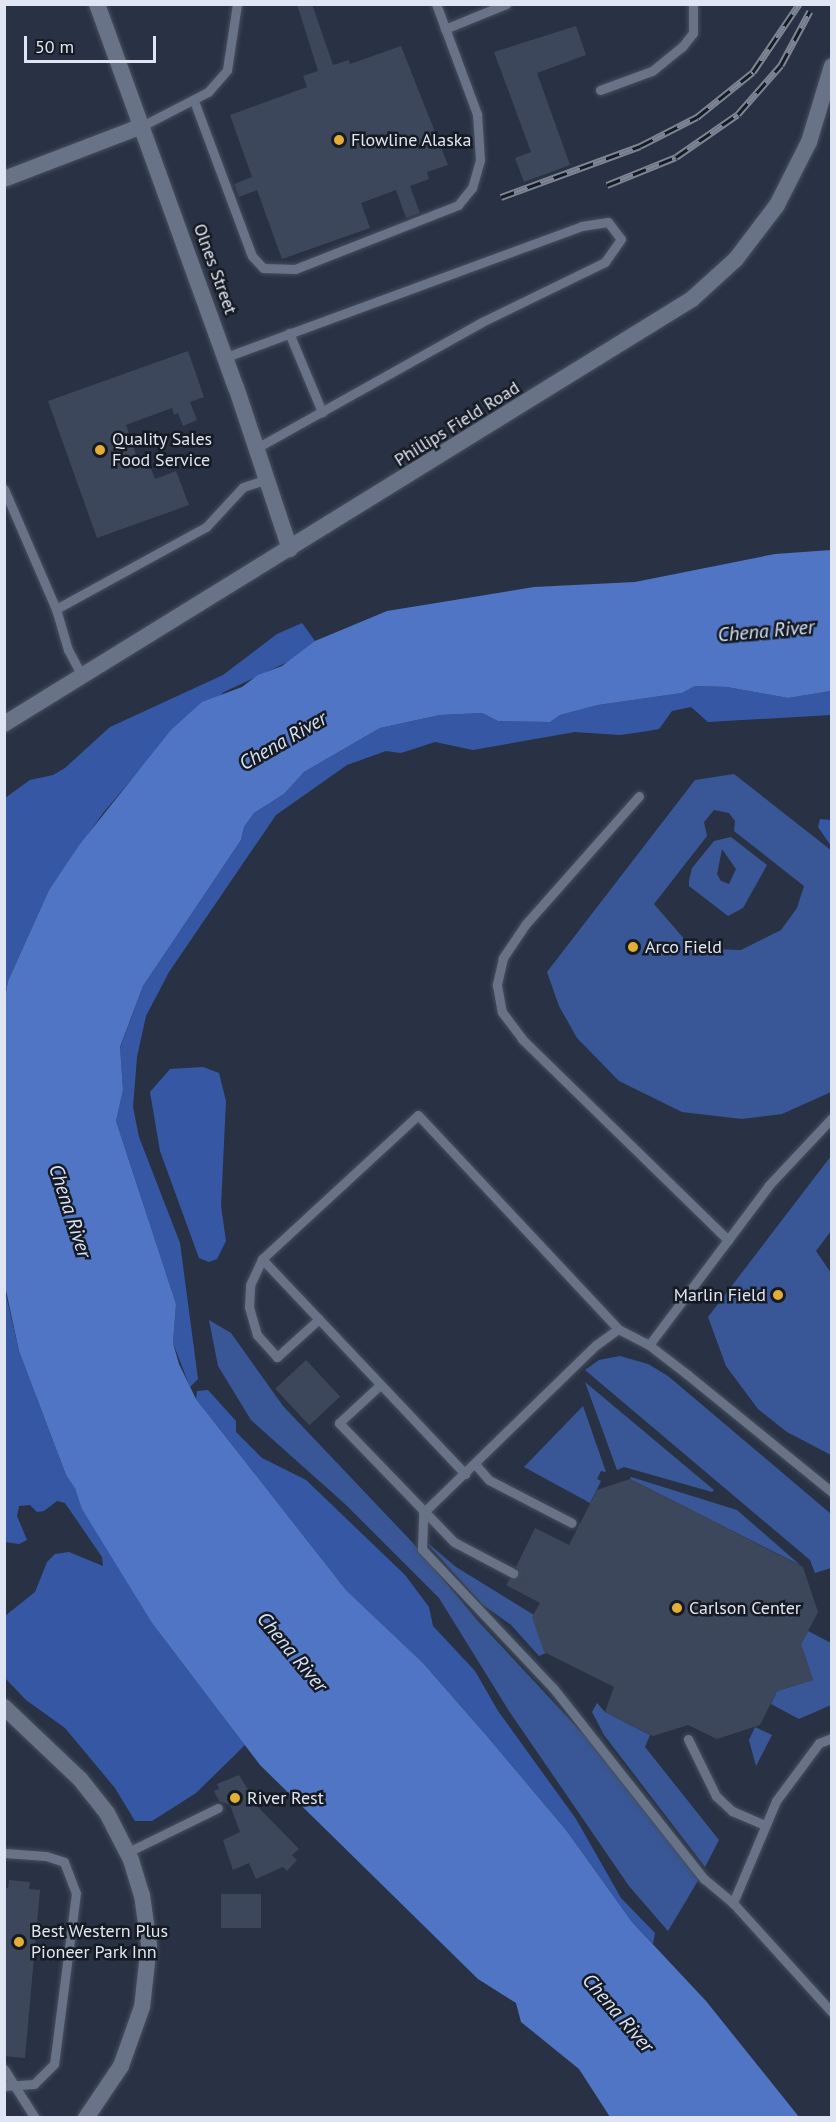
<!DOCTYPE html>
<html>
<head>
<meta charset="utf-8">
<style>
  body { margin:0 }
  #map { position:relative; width:836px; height:2122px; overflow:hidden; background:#293244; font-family:"PT Sans",sans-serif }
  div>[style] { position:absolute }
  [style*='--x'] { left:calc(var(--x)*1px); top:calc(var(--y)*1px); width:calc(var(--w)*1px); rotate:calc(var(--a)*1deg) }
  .green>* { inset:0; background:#395797 }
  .forest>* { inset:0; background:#3658a4 }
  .water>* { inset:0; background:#5075c4 }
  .building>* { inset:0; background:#3d475b; transform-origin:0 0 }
  .roads { filter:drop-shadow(0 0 2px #474e5e) drop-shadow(0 0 2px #474e5e) }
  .service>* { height:9px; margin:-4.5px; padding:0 4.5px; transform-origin:4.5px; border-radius:4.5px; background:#687388 }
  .minor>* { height:16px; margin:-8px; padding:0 8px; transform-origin:8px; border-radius:8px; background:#687388 }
  .tertiary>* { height:16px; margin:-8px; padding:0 8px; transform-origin:8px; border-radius:8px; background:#687388 }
  .rail>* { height:7px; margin-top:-3.5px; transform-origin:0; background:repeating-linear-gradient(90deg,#161a22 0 14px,#7d8594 0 28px); box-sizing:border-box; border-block:2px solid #7d8594 }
  .dots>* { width:16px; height:16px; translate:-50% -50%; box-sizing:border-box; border:3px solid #161a22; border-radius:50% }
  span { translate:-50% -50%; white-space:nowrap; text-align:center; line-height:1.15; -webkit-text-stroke:5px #161a22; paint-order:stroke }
  .poi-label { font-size:18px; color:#dfe5f2 }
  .left { translate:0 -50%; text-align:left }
  .right { translate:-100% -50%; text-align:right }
  .street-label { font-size:18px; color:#dfe5f2 }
  .water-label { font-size:20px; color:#d7e2f7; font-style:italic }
  .frame { position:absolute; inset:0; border:6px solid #dfe5f2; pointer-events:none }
  .scale { position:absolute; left:24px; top:36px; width:132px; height:27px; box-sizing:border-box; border:3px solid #dfe5f2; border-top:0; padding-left:8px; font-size:18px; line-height:21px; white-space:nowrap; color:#dfe5f2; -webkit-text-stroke:4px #161a22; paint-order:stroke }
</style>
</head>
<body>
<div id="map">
  <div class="green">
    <div style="clip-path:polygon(evenodd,734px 774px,832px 851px,831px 1092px,782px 1114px,742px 1119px,682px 1112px,619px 1081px,577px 1038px,559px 1006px,547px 972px,695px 780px,734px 774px,714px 810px,729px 813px,735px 821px,734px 831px,804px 886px,797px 908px,781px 930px,741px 950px,710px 949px,686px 941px,654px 904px,707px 836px,704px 822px,714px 810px)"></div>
    <div style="clip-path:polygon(evenodd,731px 837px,767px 865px,743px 908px,728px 916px,689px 886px,689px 880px,692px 868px,714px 841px,731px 837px,722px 849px,736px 869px,729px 884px,721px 881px,717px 874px,722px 849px)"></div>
    <div style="clip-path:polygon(831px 1156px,831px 1231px,816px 1251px,831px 1273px,831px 1455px,787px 1432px,758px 1409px,726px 1366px,708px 1317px)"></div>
    <div style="clip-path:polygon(209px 1320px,231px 1333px,283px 1406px,413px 1543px,478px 1621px,586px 1737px,699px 1879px,668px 1931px,629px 1886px,509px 1711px,439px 1598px,345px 1504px,251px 1420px,218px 1366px)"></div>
    <div style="clip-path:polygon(620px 1356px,648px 1364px,668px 1376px,831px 1514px,831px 1568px,815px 1573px,810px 1560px,585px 1370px,599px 1360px)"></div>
    <div style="clip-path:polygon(585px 1382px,714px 1490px,712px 1492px,624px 1467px,617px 1470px)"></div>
    <div style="clip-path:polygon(583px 1406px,606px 1472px,601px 1471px,597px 1479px,601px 1481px,590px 1503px,524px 1467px)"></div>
    <div style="clip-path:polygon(631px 1477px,737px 1510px,800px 1565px,630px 1479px)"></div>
    <div style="clip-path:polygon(423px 1539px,456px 1567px,534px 1615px,546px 1653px,539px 1656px,511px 1625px,483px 1605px)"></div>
    <div style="clip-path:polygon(808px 1631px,831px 1643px,831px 1705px,799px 1719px,771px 1704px,777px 1691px,813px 1680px,801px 1644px)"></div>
    <div style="clip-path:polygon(597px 1703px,605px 1712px,650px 1735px,645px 1747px,719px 1840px,705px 1867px,604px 1735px,592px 1712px)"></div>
    <div style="clip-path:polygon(755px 1727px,772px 1735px,756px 1766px,749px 1740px)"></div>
  </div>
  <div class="forest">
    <div style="clip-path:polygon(302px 623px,315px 641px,296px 658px,224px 692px,137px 773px,103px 813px,49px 890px,8px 981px,5px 998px,5px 798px,30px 780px,53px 775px,65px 768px,110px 727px,223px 675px,277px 634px)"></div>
    <div style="clip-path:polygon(695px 686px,727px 687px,788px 698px,831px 691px,831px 715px,708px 722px,691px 707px,672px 711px,659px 729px,648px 731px,620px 735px,575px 732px,473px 750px,435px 742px,401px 753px,386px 751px,347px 765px,276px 815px,169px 972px,146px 1016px,137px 1057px,133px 1107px,139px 1137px,180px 1243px,198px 1379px,190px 1387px,173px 1343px,176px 1304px,116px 1121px,123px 1090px,120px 1048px,143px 986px,241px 840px,244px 827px,254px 813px,284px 794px,304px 772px,380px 728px,440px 715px,482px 713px,498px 721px,550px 722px,560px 715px,598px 705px,682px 693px)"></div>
    <div style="clip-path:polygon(820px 819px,831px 820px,831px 846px,818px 827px)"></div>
    <div style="clip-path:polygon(203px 1067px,219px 1073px,226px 1101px,221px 1206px,226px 1241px,217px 1259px,209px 1262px,199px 1258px,160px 1151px,150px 1092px,170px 1069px)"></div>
    <div style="clip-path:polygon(4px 1286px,19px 1351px,66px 1475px,75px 1487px,83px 1509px,152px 1623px,245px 1745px,196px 1793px,152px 1821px,135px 1821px,115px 1788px,65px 1728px,26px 1700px,5px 1678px,5px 1616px,35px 1592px,47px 1562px,55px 1554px,69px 1552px,103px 1566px,102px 1557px,65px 1503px,57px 1501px,44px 1511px,37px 1512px,30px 1505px,19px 1506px,17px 1516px,27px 1540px,19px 1544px,5px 1542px)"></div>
    <div style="clip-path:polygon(208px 1390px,236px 1421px,236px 1432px,262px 1458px,306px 1480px,405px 1575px,429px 1607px,433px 1626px,475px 1671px,498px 1711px,576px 1819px,621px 1898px,655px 1933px,653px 1944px,632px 1922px,566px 1830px,486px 1735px,423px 1663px,346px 1590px,196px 1399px,197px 1391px)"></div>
  </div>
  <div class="water">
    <div style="clip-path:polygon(831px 550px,831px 691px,788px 698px,727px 687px,695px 686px,682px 693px,598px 705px,560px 715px,550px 722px,498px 721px,482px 713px,440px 715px,380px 728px,304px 772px,284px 794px,254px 813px,244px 827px,241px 840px,143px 986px,120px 1047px,123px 1090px,116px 1121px,176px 1304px,173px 1343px,179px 1364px,196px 1399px,346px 1590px,423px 1663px,486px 1735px,566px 1830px,632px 1922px,706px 2001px,799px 2117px,610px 2117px,579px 2069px,521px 2022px,516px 2003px,478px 1979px,260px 1765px,152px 1623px,82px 1509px,75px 1488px,66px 1475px,19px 1351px,5px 1286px,5px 998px,8px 981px,49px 890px,80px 844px,171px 730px,202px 702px,242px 687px,258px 675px,282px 666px,315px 641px,387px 611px,534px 587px,635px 582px,775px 554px)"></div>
  </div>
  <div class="building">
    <div style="clip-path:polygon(297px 4px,312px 4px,333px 65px,349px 60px,350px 64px,401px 46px,448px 165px,427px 172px,429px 179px,410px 186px,420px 213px,406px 218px,396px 190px,361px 203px,370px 228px,282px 259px,257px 190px,239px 197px,234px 184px,252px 177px,230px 115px,307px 87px,303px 76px,318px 71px)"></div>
    <div style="clip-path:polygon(576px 26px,586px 55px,537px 73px,570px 165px,524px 182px,515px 158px,531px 152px,494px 52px)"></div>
    <div style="clip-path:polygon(188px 351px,204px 397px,190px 402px,197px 420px,183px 426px,178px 413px,174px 415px,172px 408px,126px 425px,141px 469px,150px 466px,155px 479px,176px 471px,189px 505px,97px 538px,48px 401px)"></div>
    <div style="left:306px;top:1360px;width:50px;height:42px;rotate:47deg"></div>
    <div style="clip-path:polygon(630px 1479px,803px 1567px,818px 1612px,801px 1644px,813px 1680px,777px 1691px,760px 1725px,717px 1739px,688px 1725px,653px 1736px,605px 1712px,614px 1687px,544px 1652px,532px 1617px,540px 1603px,506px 1585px,510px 1579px,519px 1576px,516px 1567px,535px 1528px,569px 1545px,597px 1490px)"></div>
    <div style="clip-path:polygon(239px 1775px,259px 1808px,299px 1849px,292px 1855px,297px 1860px,287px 1871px,283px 1867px,256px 1879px,249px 1863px,233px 1870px,223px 1840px,240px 1832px,230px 1805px,219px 1801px,214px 1791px,219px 1789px,217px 1784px)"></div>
    <div style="clip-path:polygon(9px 1880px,30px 1882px,29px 1889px,40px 1890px,25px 2058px,4px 2056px,4px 1888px,8px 1888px)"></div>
    <div style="left:261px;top:1894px;width:34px;height:40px;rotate:90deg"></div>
  </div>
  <div class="roads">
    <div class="service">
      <div style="--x:445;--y:29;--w:66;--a:-22.3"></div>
      <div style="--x:600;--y:90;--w:55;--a:-20.1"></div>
      <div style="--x:652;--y:71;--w:38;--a:-39"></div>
      <div style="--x:682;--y:47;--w:18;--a:-52"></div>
      <div style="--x:693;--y:33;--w:29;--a:-90"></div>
      <div style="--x:194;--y:101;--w:165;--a:69.5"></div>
      <div style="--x:252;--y:256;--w:16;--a:47"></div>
      <div style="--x:263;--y:268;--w:32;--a:2"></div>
      <div style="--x:295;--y:269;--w:175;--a:-21.4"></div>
      <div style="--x:458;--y:205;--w:22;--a:-51"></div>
      <div style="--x:472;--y:188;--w:29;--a:-74"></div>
      <div style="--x:480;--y:160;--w:46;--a:-93.7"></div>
      <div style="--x:477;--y:114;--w:117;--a:-110.4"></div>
      <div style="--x:142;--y:126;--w:74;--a:-27.3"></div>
      <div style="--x:208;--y:92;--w:29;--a:-49"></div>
      <div style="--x:227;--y:70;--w:67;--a:-81.4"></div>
      <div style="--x:289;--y:333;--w:86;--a:67.3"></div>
      <div style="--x:226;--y:357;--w:379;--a:-20.2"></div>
      <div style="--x:582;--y:226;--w:26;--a:-9"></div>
      <div style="--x:608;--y:222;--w:21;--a:53"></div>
      <div style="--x:621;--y:239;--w:28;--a:125"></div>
      <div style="--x:605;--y:262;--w:137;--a:154"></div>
      <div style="--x:482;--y:322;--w:258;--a:150.8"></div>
      <div style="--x:4;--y:489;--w:131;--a:66.6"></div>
      <div style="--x:82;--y:676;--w:30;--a:-118"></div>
      <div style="--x:68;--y:650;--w:43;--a:-106.3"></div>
      <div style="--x:56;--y:609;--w:171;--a:-28.7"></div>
      <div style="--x:206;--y:527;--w:54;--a:-47.2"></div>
      <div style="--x:243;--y:487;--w:26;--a:-18"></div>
      <div style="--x:639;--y:796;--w:172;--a:131.5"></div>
      <div style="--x:525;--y:925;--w:40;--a:124"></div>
      <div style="--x:503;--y:958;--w:28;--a:103"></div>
      <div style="--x:497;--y:985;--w:27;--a:80"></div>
      <div style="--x:502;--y:1012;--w:34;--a:53"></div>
      <div style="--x:522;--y:1039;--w:288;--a:44.3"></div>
      <div style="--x:262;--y:1259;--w:296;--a:46.6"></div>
      <div style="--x:319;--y:1319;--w:57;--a:137.9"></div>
      <div style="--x:277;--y:1357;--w:30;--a:-132"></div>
      <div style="--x:257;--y:1335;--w:29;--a:-106"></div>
      <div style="--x:249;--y:1307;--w:22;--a:-87"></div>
      <div style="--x:250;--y:1285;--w:29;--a:-65"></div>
      <div style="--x:262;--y:1259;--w:212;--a:-42.7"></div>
      <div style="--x:418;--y:1115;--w:293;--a:46.9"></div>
      <div style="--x:649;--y:1345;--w:200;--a:-53.1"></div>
      <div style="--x:769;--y:1185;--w:92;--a:-46.8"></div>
      <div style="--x:380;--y:1385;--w:56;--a:137.2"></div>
      <div style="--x:339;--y:1423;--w:165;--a:46"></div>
      <div style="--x:454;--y:1542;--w:67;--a:27.7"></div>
      <div style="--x:475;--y:1464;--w:21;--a:49"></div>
      <div style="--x:489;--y:1480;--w:93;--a:27.4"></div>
      <div style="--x:832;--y:1738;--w:14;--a:159"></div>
      <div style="--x:819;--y:1743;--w:72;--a:126.6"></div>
      <div style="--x:776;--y:1801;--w:111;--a:112.9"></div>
      <div style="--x:733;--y:1903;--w:147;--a:47.8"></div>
      <div style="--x:688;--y:1739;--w:64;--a:63.8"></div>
      <div style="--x:716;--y:1796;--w:22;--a:43"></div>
      <div style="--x:732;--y:1811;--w:36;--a:23"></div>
      <div style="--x:128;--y:1852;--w:100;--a:-26.1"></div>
      <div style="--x:4;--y:1853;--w:42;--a:4.1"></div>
      <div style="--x:46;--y:1856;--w:19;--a:18"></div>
      <div style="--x:64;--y:1862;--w:33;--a:69"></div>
      <div style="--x:76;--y:1893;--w:172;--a:97.3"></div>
      <div style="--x:54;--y:2064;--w:28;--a:135"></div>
      <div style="--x:34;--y:2084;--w:30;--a:176"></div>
      <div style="--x:733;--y:1903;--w:38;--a:-140"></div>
      <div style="--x:704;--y:1879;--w:243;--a:-128.3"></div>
      <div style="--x:553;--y:1688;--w:191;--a:-133.3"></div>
      <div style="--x:422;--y:1549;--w:36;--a:-88"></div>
      <div style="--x:423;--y:1513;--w:241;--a:-44.2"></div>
      <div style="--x:596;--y:1345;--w:27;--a:-36"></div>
      <div style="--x:618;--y:1329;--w:35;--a:27"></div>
      <div style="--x:649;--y:1345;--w:49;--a:37.6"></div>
      <div style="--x:688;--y:1375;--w:186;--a:39.1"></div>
      <div style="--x:4;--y:2069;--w:58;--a:57.7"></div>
    </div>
    <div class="minor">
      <div style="--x:97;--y:4;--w:407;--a:70.1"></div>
      <div style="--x:236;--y:387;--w:171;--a:71.6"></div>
      <div style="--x:4;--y:179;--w:148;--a:-21"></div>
      <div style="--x:4;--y:1707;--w:105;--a:43.5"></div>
      <div style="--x:80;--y:1779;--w:43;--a:51.5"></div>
      <div style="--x:107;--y:1813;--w:53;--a:62.9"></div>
      <div style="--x:131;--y:1860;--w:37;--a:73"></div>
      <div style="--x:142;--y:1895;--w:50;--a:82"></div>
      <div style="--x:149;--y:1945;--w:62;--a:96.4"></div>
      <div style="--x:142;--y:2007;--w:63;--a:109.6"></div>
      <div style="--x:121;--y:2066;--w:63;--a:123.9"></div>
    </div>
    <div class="tertiary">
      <div style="--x:4;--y:724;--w:809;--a:-31.7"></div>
      <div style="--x:692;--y:299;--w:59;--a:-42.3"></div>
      <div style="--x:736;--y:259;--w:68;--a:-52.8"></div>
      <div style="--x:777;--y:205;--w:71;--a:-63.1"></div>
      <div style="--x:809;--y:142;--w:79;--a:-73.2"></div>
    </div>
  </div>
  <div class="rail">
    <div style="--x:607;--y:185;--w:74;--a:-22.1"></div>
    <div style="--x:676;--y:157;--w:75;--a:-34.7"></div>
    <div style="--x:738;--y:114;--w:65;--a:-48.7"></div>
    <div style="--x:781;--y:65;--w:61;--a:-61.8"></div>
    <div style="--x:501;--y:197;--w:148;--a:-20.1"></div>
    <div style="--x:640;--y:146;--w:64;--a:-27"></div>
    <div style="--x:697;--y:117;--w:72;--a:-38.8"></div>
    <div style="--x:753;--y:72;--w:82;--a:-55.9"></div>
  </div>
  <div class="dots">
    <div style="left:339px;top:140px;background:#e3ae35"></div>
    <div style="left:100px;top:450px;background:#e3ae35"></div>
    <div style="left:633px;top:947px;background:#e3ae35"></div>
    <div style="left:778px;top:1295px;background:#e3ae35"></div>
    <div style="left:677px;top:1608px;background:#e3ae35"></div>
    <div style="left:235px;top:1798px;background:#e3ae35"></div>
    <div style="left:19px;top:1942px;background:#e3ae35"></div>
  </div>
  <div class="poi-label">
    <span class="left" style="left:351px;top:140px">Flowline Alaska</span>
    <span class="left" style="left:112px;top:450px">Quality Sales<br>Food Service</span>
    <span class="left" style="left:645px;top:947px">Arco Field</span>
    <span class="right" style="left:766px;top:1295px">Marlin Field</span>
    <span class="left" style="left:689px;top:1608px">Carlson Center</span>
    <span class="left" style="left:247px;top:1798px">River Rest</span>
    <span class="left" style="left:31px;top:1942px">Best Western Plus<br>Pioneer Park Inn</span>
  </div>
  <div class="street-label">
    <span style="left:215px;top:269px;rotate:70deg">Olnes Street</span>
    <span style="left:457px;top:424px;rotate:-32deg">Phillips Field Road</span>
  </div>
  <div class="water-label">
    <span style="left:766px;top:631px;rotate:-5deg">Chena River</span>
    <span style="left:283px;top:741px;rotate:-30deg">Chena River</span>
    <span style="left:70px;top:1211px;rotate:72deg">Chena River</span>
    <span style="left:292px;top:1652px;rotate:50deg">Chena River</span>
    <span style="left:618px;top:2013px;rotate:49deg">Chena River</span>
  </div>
  <div class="frame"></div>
  <div class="scale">50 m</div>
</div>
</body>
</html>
